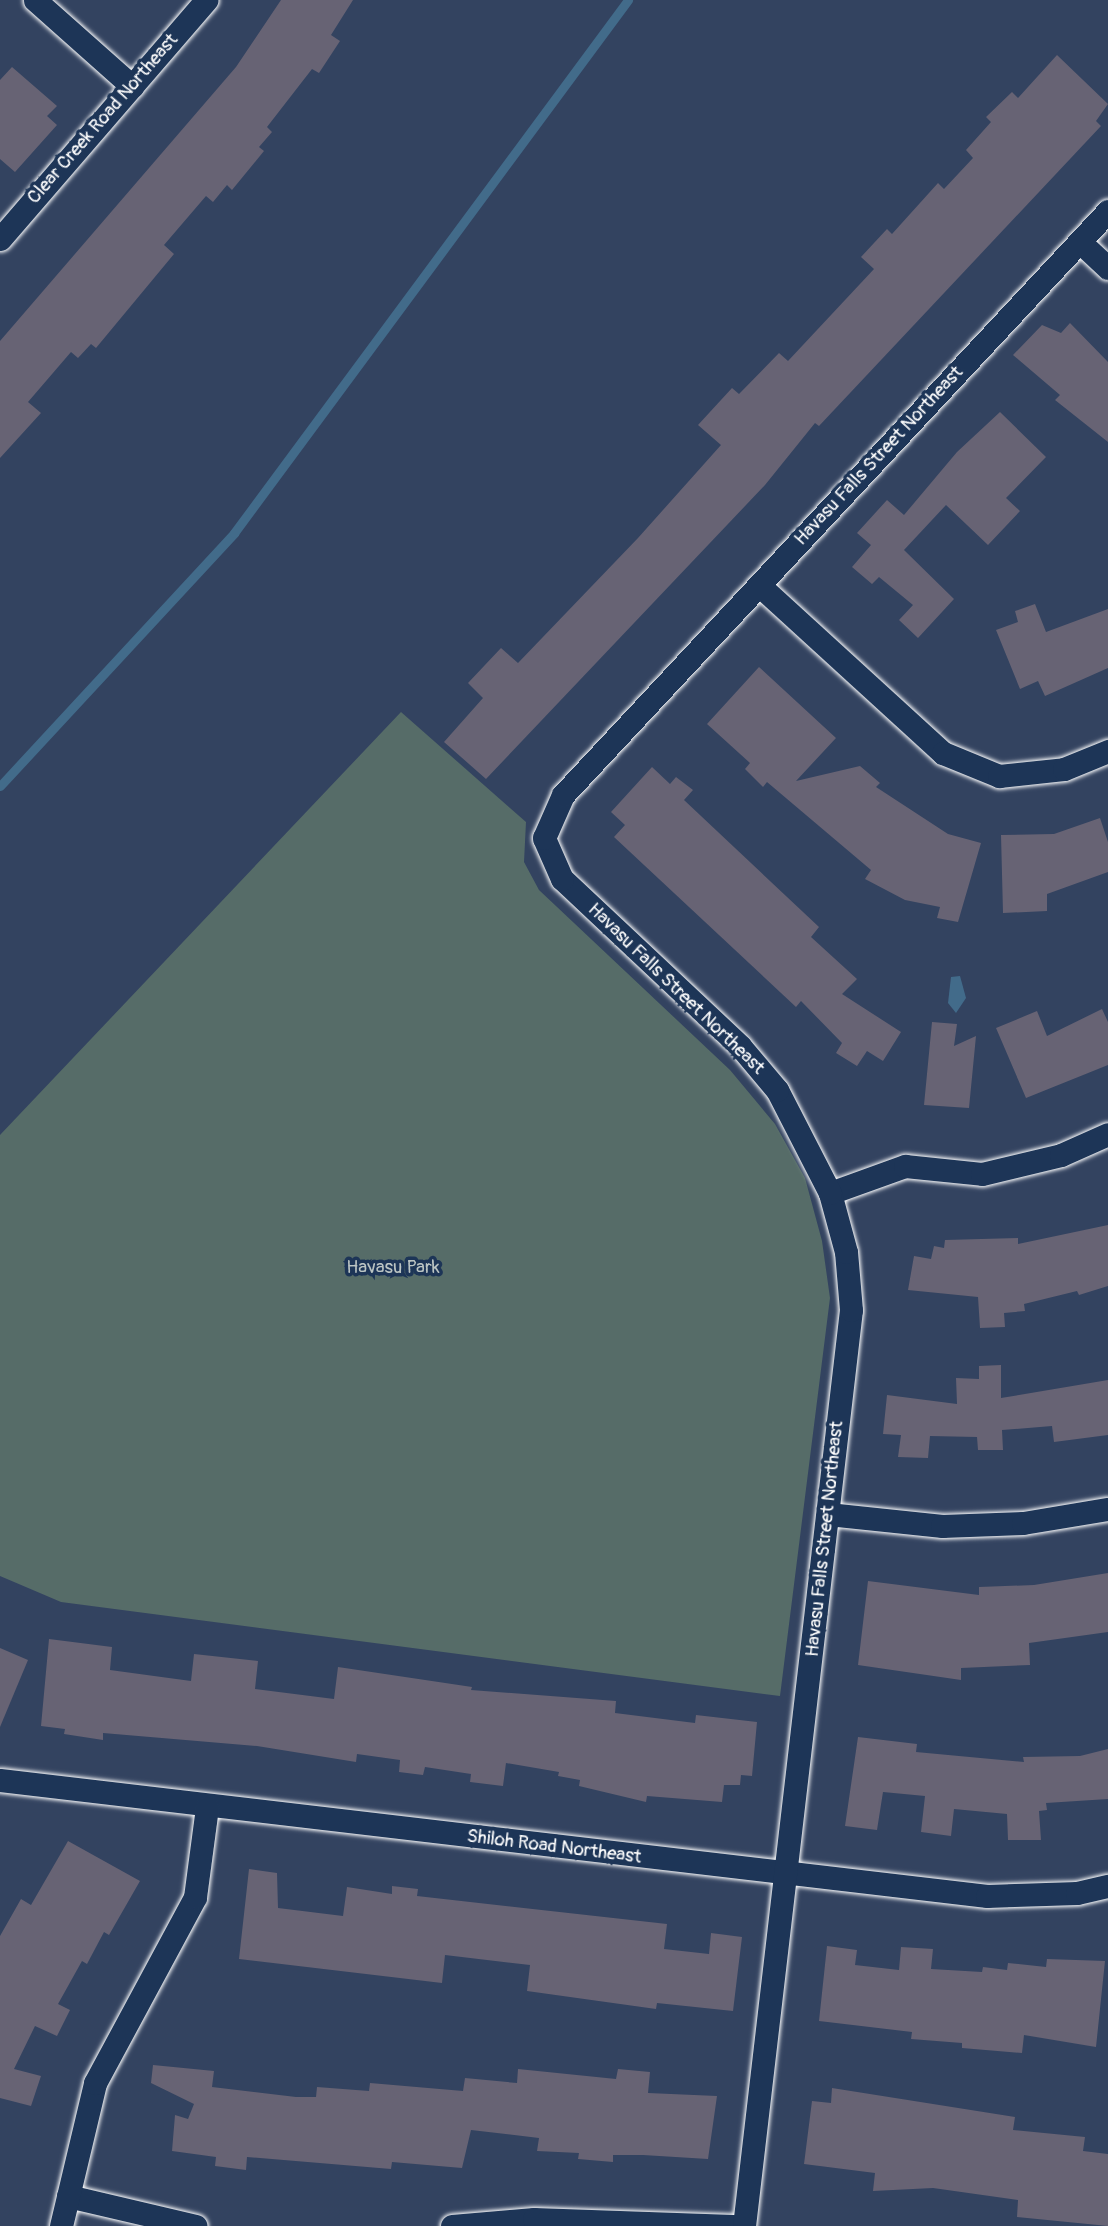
<!DOCTYPE html>
<html>
<head>
<meta charset="utf-8">
<style>
  body { margin:0 }
  #map { position:relative; width:1108px; height:2226px; overflow:hidden; background:#334360; font-family:Pangolin,sans-serif }
  div>[style] { position:absolute }
  [style*='--x'] { left:calc(var(--x)*1px); top:calc(var(--y)*1px); width:calc(var(--w)*1px); rotate:calc(var(--a)*1deg) }
  .green>* { inset:0; background:#566c68 }
  .water>* { inset:0; background:#426b8a }
  .stream>* { height:9px; margin:-4.5px; padding:0 4.5px; transform-origin:4.5px; border-radius:4.5px; background:#426b8a }
  .building>* { inset:0; background:#676374 }
  .roads { filter:drop-shadow(0 0 2px #fff) drop-shadow(0 0 2px #fff) }
  .minor>* { height:23px; margin:-11.5px; padding:0 11.5px; transform-origin:11.5px; border-radius:11.5px; background:#1d3557 }
  span { translate:-50% -50%; white-space:nowrap; text-align:center; line-height:1.15; -webkit-text-stroke:7px #1d3557; paint-order:stroke }
  .street-label { font-size:19px; color:#fff }
  .park-label { font-size:19px; color:#bbc4c3 }
</style>
</head>
<body>
<div id="map">
  <div class="green">
    <div style="clip-path:polygon(401px 712px,526px 822px,524px 862px,539px 890px,730px 1070px,775px 1124px,805px 1178px,822px 1241px,830px 1298px,780px 1696px,61px 1602px,0 1576px,0 1135px)"></div>
  </div>
  <div class="water">
    <div style="clip-path:polygon(960px 976px,966px 998px,956px 1013px,948px 1003px,951px 977px)"></div>
  </div>
  <div class="stream">
    <div style="--x:0;--y:786;--w:345;--a:-47.2"></div>
    <div style="--x:234;--y:533;--w:663;--a:-53.53"></div>
  </div>
  <div class="building">
    <div style="clip-path:polygon(281px 0,353px 0,331px 35px,340px 41px,319px 73px,312px 69px,267px 127px,272px 132px,259px 147px,264px 151px,232px 190px,227px 185px,213px 202px,206px 196px,164px 245px,174px 254px,96px 348px,91px 344px,78px 358px,71px 352px,28px 402px,41px 413px,0 458px,0 341px,236px 67px)"></div>
    <div style="clip-path:polygon(1057px 55px,1108px 104px,1096px 121px,1101px 126px,819px 426px,815px 423px,765px 485px,486px 779px,444px 742px,483px 698px,468px 683px,501px 648px,518px 663px,638px 538px,721px 445px,698px 425px,732px 388px,739px 394px,779px 353px,788px 361px,874px 269px,861px 257px,887px 229px,892px 234px,938px 183px,944px 189px,973px 158px,966px 150px,991px 122px,986px 117px,1012px 92px,1018px 98px)"></div>
    <div style="clip-path:polygon(12px 67px,57px 106px,47px 116px,57px 125px,15px 172px,0 159px,0 80px)"></div>
    <div style="clip-path:polygon(1070px 323px,1108px 362px,1108px 442px,1055px 400px,1060px 395px,1013px 355px,1042px 325px,1061px 333px)"></div>
    <div style="clip-path:polygon(1000px 412px,1046px 457px,1006px 498px,1020px 511px,988px 545px,946px 505px,904px 550px,954px 599px,918px 638px,899px 620px,913px 605px,879px 577px,872px 584px,852px 567px,871px 545px,857px 533px,887px 500px,904px 515px,957px 452px)"></div>
    <div style="clip-path:polygon(1035px 604px,1046px 632px,1108px 609px,1108px 668px,1045px 696px,1038px 681px,1020px 689px,996px 630px,1018px 622px,1015px 611px)"></div>
    <div style="clip-path:polygon(759px 667px,836px 738px,796px 781px,860px 766px,880px 783px,876px 787px,948px 834px,981px 843px,958px 922px,937px 918px,940px 907px,905px 900px,865px 879px,871px 870px,767px 782px,763px 787px,745px 769px,750px 763px,707px 724px)"></div>
    <div style="clip-path:polygon(652px 767px,670px 784px,676px 777px,693px 790px,684px 800px,819px 927px,811px 937px,857px 979px,842px 994px,901px 1032px,883px 1061px,867px 1051px,857px 1066px,836px 1053px,842px 1043px,801px 1001px,796px 1007px,614px 837px,625px 825px,611px 812px)"></div>
    <div style="clip-path:polygon(1100px 818px,1108px 842px,1108px 872px,1047px 894px,1047px 911px,1003px 913px,1001px 835px,1054px 834px)"></div>
    <div style="clip-path:polygon(1102px 1009px,1108px 1022px,1108px 1065px,1026px 1098px,996px 1028px,1037px 1011px,1047px 1036px)"></div>
    <div style="clip-path:polygon(932px 1022px,957px 1024px,954px 1046px,976px 1036px,969px 1108px,924px 1105px)"></div>
    <div style="clip-path:polygon(1108px 1225px,1108px 1286px,1079px 1295px,1077px 1291px,1024px 1304px,1025px 1311px,1004px 1313px,1005px 1327px,980px 1328px,978px 1297px,908px 1290px,914px 1256px,931px 1259px,934px 1246px,944px 1248px,945px 1240px,1018px 1238px,1018px 1244px)"></div>
    <div style="clip-path:polygon(1001px 1365px,1001px 1398px,1108px 1380px,1108px 1435px,1054px 1442px,1052px 1426px,1002px 1430px,1003px 1450px,978px 1450px,977px 1437px,930px 1436px,928px 1458px,898px 1457px,901px 1435px,883px 1434px,887px 1395px,957px 1404px,956px 1378px,979px 1379px,979px 1366px)"></div>
    <div style="clip-path:polygon(1108px 1573px,1108px 1632px,1029px 1643px,1030px 1665px,961px 1668px,961px 1680px,858px 1665px,868px 1581px,979px 1595px,979px 1587px,1034px 1585px)"></div>
    <div style="clip-path:polygon(49px 1639px,112px 1647px,110px 1670px,191px 1681px,194px 1654px,258px 1661px,255px 1689px,334px 1699px,338px 1667px,472px 1687px,471px 1690px,616px 1701px,615px 1713px,695px 1723px,696px 1715px,757px 1722px,752px 1776px,741px 1775px,740px 1785px,724px 1785px,722px 1802px,647px 1796px,646px 1802px,579px 1786px,580px 1780px,558px 1776px,559px 1772px,506px 1763px,503px 1786px,470px 1782px,471px 1774px,425px 1767px,423px 1775px,399px 1772px,400px 1760px,357px 1754px,356px 1762px,257px 1746px,103px 1733px,103px 1740px,64px 1734px,65px 1729px,41px 1726px)"></div>
    <div style="clip-path:polygon(0 1648px,28px 1660px,0 1727px)"></div>
    <div style="clip-path:polygon(858px 1737px,917px 1744px,916px 1752px,1024px 1762px,1023px 1757px,1080px 1756px,1108px 1749px,1108px 1799px,1046px 1803px,1047px 1810px,1039px 1811px,1041px 1840px,1008px 1840px,1007px 1814px,954px 1809px,951px 1836px,921px 1832px,925px 1796px,883px 1792px,877px 1830px,845px 1826px)"></div>
    <div style="clip-path:polygon(68px 1841px,140px 1881px,109px 1935px,104px 1932px,87px 1964px,82px 1961px,58px 2004px,70px 2010px,57px 2036px,35px 2026px,14px 2069px,41px 2076px,31px 2106px,0 2098px,0 1936px,21px 1899px,31px 1905px)"></div>
    <div style="clip-path:polygon(249px 1869px,277px 1873px,278px 1908px,343px 1916px,347px 1887px,392px 1894px,392px 1886px,418px 1889px,417px 1896px,667px 1924px,664px 1949px,709px 1954px,711px 1933px,742px 1937px,733px 2011px,657px 2003px,656px 2009px,527px 1991px,530px 1965px,445px 1955px,442px 1983px,239px 1959px)"></div>
    <div style="clip-path:polygon(827px 1946px,857px 1950px,855px 1965px,899px 1970px,901px 1947px,933px 1949px,931px 1969px,982px 1972px,983px 1967px,1007px 1970px,1008px 1963px,1046px 1967px,1047px 1959px,1105px 1961px,1096px 2047px,1024px 2035px,1022px 2053px,962px 2048px,962px 2043px,911px 2039px,912px 2032px,819px 2021px)"></div>
    <div style="clip-path:polygon(153px 2065px,214px 2071px,212px 2087px,296px 2097px,316px 2097px,317px 2087px,369px 2091px,370px 2083px,463px 2091px,465px 2078px,517px 2083px,518px 2069px,616px 2079px,618px 2069px,650px 2072px,648px 2093px,717px 2096px,708px 2159px,643px 2155px,613px 2155px,613px 2162px,578px 2159px,579px 2153px,537px 2151px,539px 2138px,471px 2130px,462px 2168px,392px 2162px,391px 2169px,247px 2157px,246px 2170px,215px 2166px,216px 2157px,172px 2151px,175px 2115px,188px 2119px,194px 2104px,151px 2083px)"></div>
    <div style="clip-path:polygon(832px 2088px,1015px 2117px,1013px 2130px,1085px 2137px,1083px 2151px,1108px 2154px,1108px 2226px,1017px 2217px,1018px 2200px,933px 2188px,873px 2191px,875px 2173px,804px 2164px,812px 2101px,831px 2103px)"></div>
  </div>
  <div class="roads">
    <div class="minor">
      <div style="--x:35;--y:0;--w:130;--a:41.6"></div>
      <div style="--x:0;--y:239;--w:316;--a:-49.2"></div>
      <div style="--x:1080;--y:242;--w:38;--a:43"></div>
      <div style="--x:759;--y:585;--w:249;--a:42.4"></div>
      <div style="--x:943;--y:753;--w:61;--a:22.3"></div>
      <div style="--x:999;--y:776;--w:65;--a:-6.1"></div>
      <div style="--x:1064;--y:769;--w:48;--a:-22.2"></div>
      <div style="--x:830;--y:1193;--w:80;--a:-19.8"></div>
      <div style="--x:905;--y:1166;--w:77;--a:5.9"></div>
      <div style="--x:982;--y:1174;--w:81;--a:-13.5"></div>
      <div style="--x:1061;--y:1155;--w:51;--a:-24.1"></div>
      <div style="--x:828;--y:1514;--w:115;--a:6"></div>
      <div style="--x:942;--y:1526;--w:81;--a:-2.1"></div>
      <div style="--x:1023;--y:1523;--w:86;--a:-9.4"></div>
      <div style="--x:0;--y:1780;--w:994;--a:6.7"></div>
      <div style="--x:987;--y:1896;--w:90;--a:-1.9"></div>
      <div style="--x:1077;--y:1893;--w:32;--a:-13"></div>
      <div style="--x:68;--y:2196;--w:131;--a:13.2"></div>
      <div style="--x:61;--y:2226;--w:147;--a:-76.6"></div>
      <div style="--x:95;--y:2083;--w:211;--a:-61.7"></div>
      <div style="--x:195;--y:1897;--w:91;--a:-82.4"></div>
      <div style="--x:452;--y:2226;--w:82;--a:-4.9"></div>
      <div style="--x:534;--y:2219;--w:199;--a:2"></div>
      <div style="--x:744;--y:2226;--w:922;--a:-83.34"></div>
      <div style="--x:851;--y:1310;--w:58;--a:-94.9"></div>
      <div style="--x:846;--y:1252;--w:61;--a:-105.2"></div>
      <div style="--x:830;--y:1193;--w:116;--a:-117.2"></div>
      <div style="--x:777;--y:1090;--w:57;--a:-130.1"></div>
      <div style="--x:740;--y:1046;--w:244;--a:-136.8"></div>
      <div style="--x:562;--y:879;--w:45;--a:-113.7"></div>
      <div style="--x:544;--y:838;--w:47;--a:-66.2"></div>
      <div style="--x:563;--y:795;--w:799;--a:-46.98"></div>
    </div>
  </div>
  <div class="street-label">
    <span style="left:103px;top:119px;rotate:-49deg">Clear Creek Road Northeast</span>
    <span style="left:879px;top:456px;rotate:-47deg">Havasu Falls Street Northeast</span>
    <span style="left:676px;top:989px;rotate:44deg">Havasu Falls Street Northeast</span>
    <span style="left:825px;top:1539px;rotate:-84deg">Havasu Falls Street Northeast</span>
    <span style="left:554px;top:1847px;rotate:7deg">Shiloh Road Northeast</span>
  </div>
  <div class="park-label">
    <span style="left:393px;top:1268px">Havasu Park</span>
  </div>
</div>
</body>
</html>
